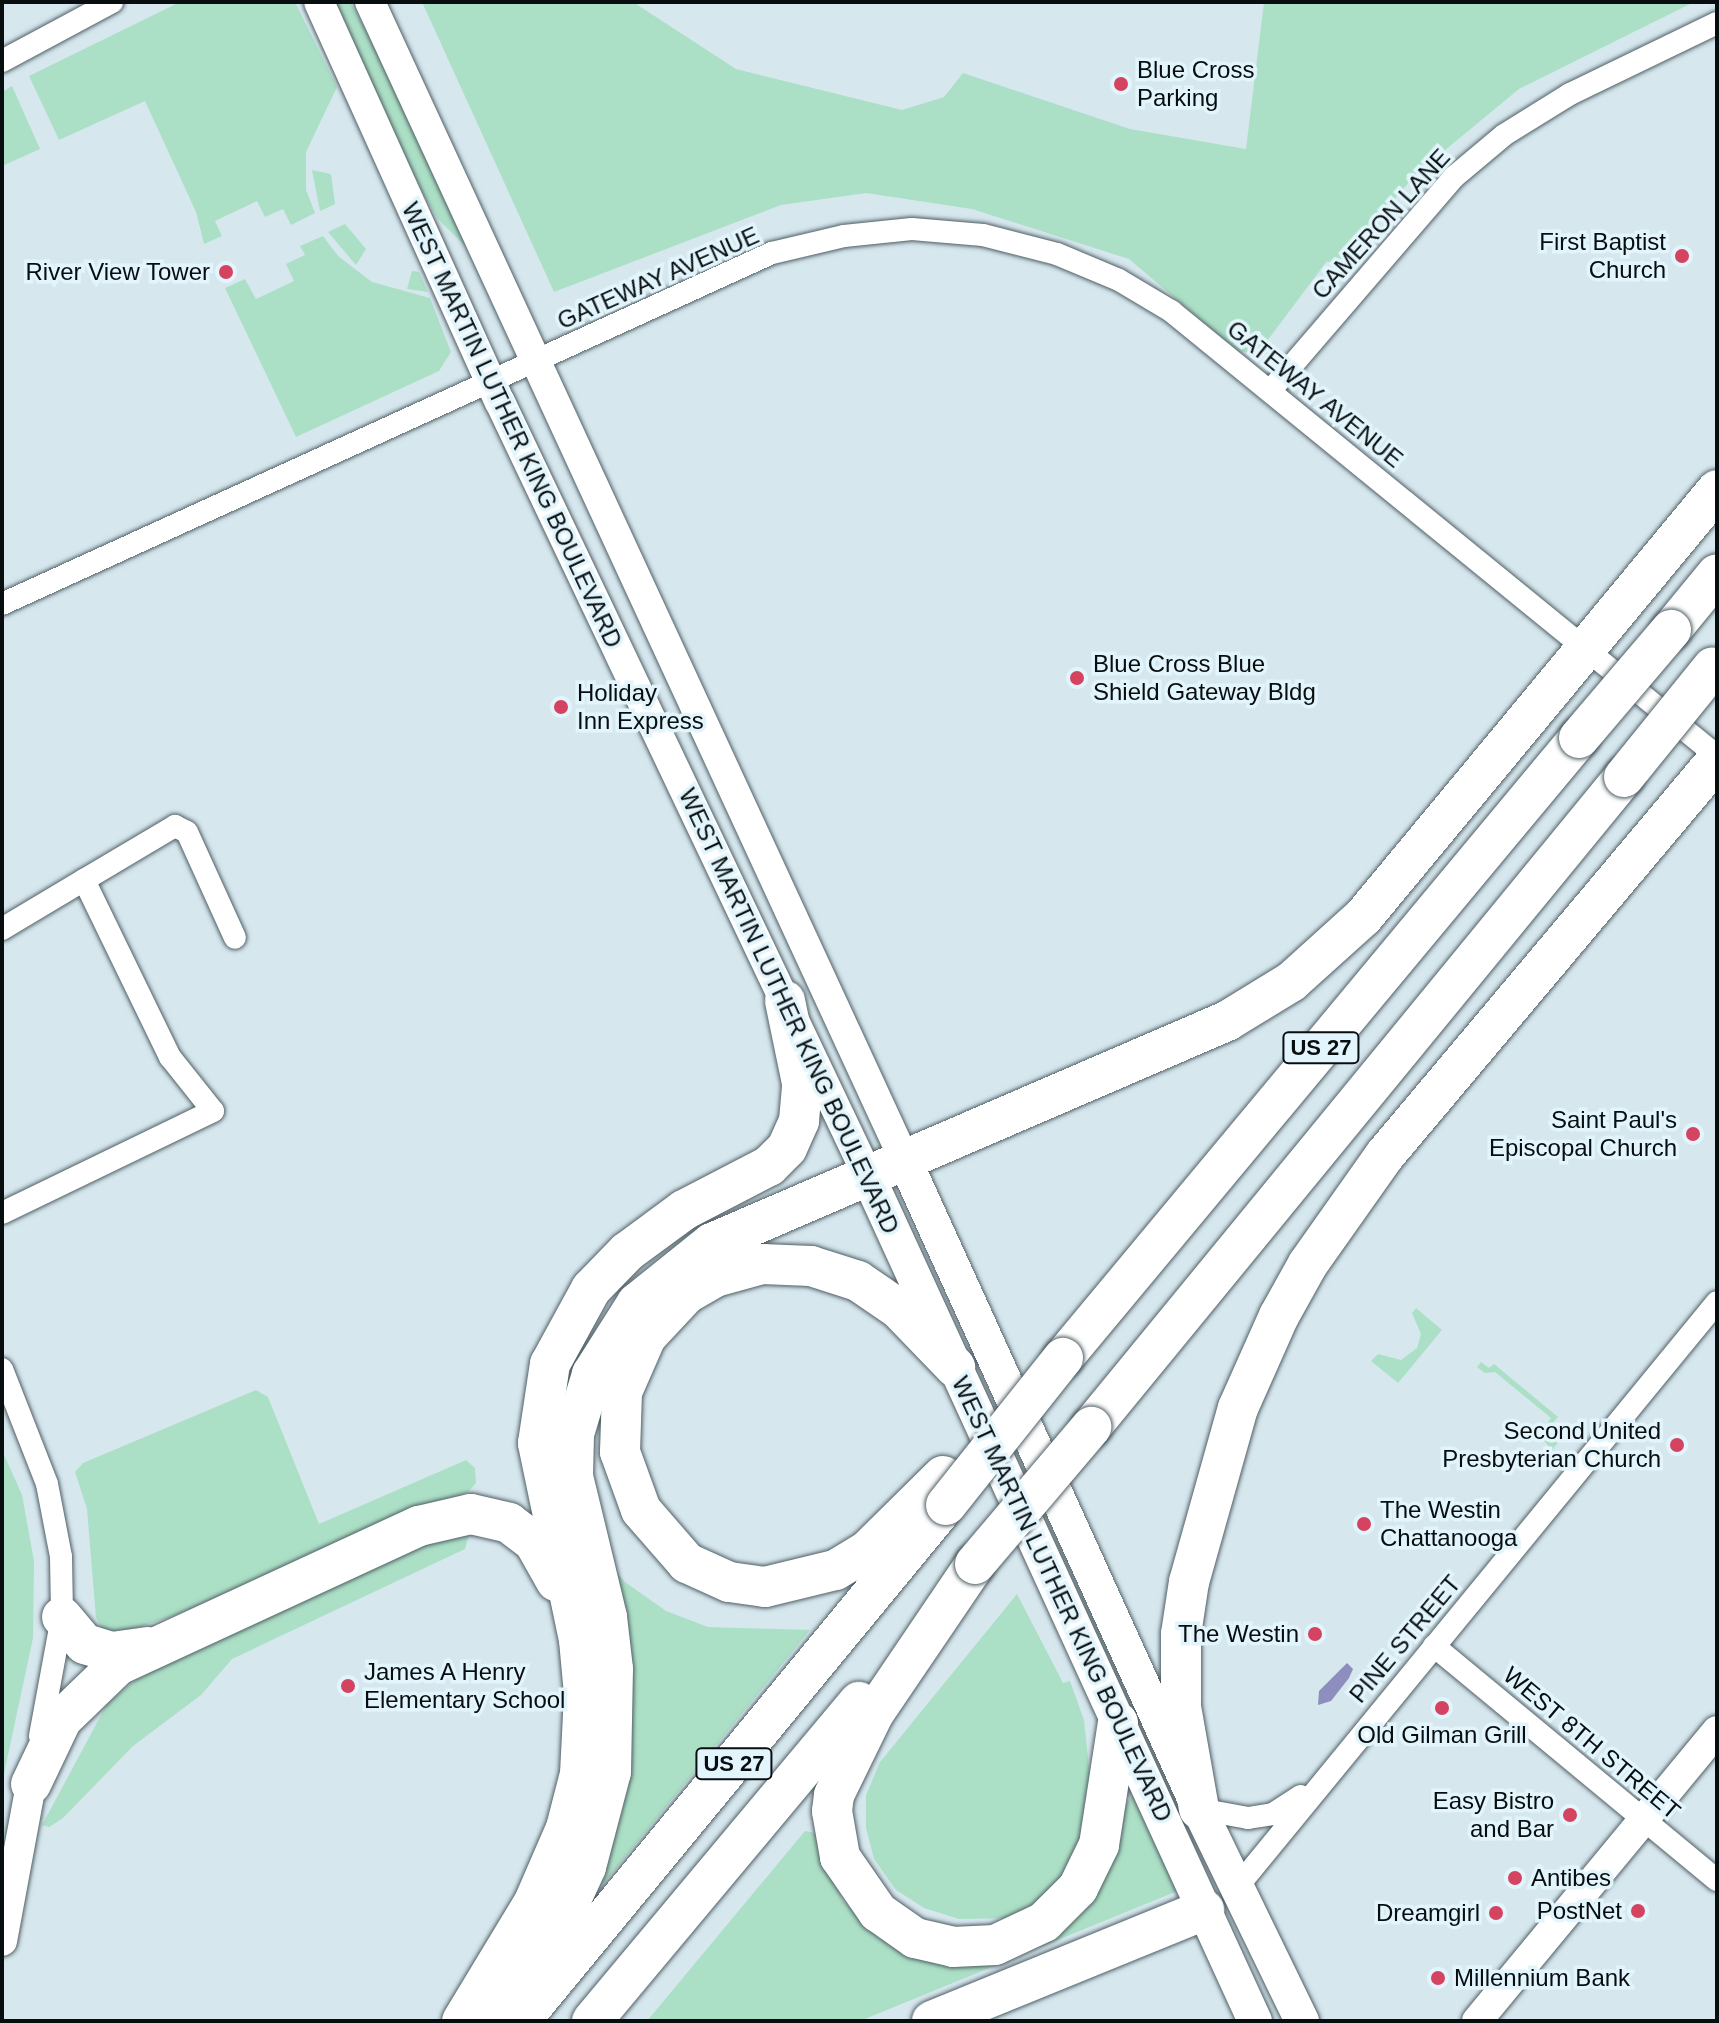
<!DOCTYPE html>
<html>
<head>
<meta charset="utf-8">
<style>
  body { margin:0 }
  #map { position:relative; width:1719px; height:2023px; overflow:hidden; background:#d6e7ee; font-family:Helvetica,sans-serif }
  div>[style] { position:absolute }
  [style*='--x'] { left:calc(var(--x)*1px); top:calc(var(--y)*1px); width:calc(var(--w)*1px); rotate:calc(var(--a)*1deg) }
  .green>* { inset:0; background:#ace0c6 }
  .water>* { inset:0; background:#8d8ebd }
  .roads { filter:drop-shadow(0 0 2px #505f65) drop-shadow(0 0 2px #505f65) }
  .street>* { height:22px; margin:-11px; padding:0 11px; transform-origin:11px; border-radius:11px; background:#fff }
  .secondary>* { height:30px; margin:-15px; padding:0 15px; transform-origin:15px; border-radius:15px; background:#fff }
  .primary>* { height:34px; margin:-17px; padding:0 17px; transform-origin:17px; border-radius:17px; background:#fff }
  .highway>* { height:40px; margin:-20px; padding:0 20px; transform-origin:20px; border-radius:20px; background:#fff }
  .bridges { filter:drop-shadow(0 0 2px #505f65) drop-shadow(0 0 2px #505f65) }
  .highway-bridge>* { height:40px; margin:-20px; padding:0 20px; transform-origin:20px; border-radius:20px; background:#fff }
  .dots>* { width:22px; height:22px; translate:-50% -50%; box-sizing:border-box; border:4px solid #e3f5fc; border-radius:50% }
  span { translate:-50% -50%; white-space:nowrap; text-align:center; line-height:1.15; -webkit-text-stroke:7px #e3f5fc; paint-order:stroke }
  .shield-label span { padding:2px 6px; background:#e3f5fc; border:2px solid; border-radius:6px; -webkit-text-stroke-width:0 }
  .shield-label { font-size:22px; color:#080e10; font-weight:700 }
  .poi-label { font-size:24px; color:#080e10 }
  .left { translate:0 -50%; text-align:left }
  .right { translate:-100% -50%; text-align:right }
  .street-label { font-size:24px; color:#080e10 }
  .frame { position:absolute; inset:0; border:4px solid #080e10; pointer-events:none }
</style>
</head>
<body>
<div id="map">
  <div class="green">
    <div style="clip-path:polygon(180px 2px,295px 2px,337px 87px,306px 152px,306px 190px,315px 213px,291px 225px,283px 209px,265px 217px,257px 201px,215px 221px,222px 236px,204px 244px,196px 212px,145px 101px,59px 140px,29px 76px)"></div>
    <div style="clip-path:polygon(334px 2px,350px 2px,389px 70px,467px 248px,438px 219px,415px 179px)"></div>
    <div style="clip-path:polygon(422px 2px,633px 2px,736px 69px,902px 110px,944px 97px,963px 73px,1130px 129px,1246px 149px,1264px 2px,1694px 2px,1519px 89px,1416px 174px,1337px 267px,1327px 261px,1258px 353px,1237px 351px,1129px 259px,972px 209px,866px 193px,781px 205px,554px 292px)"></div>
    <div style="clip-path:polygon(12px 86px,40px 149px,2px 166px,2px 92px)"></div>
    <div style="clip-path:polygon(312px 170px,331px 174px,335px 204px,320px 211px)"></div>
    <div style="clip-path:polygon(345px 224px,366px 249px,356px 265px,328px 232px)"></div>
    <div style="clip-path:polygon(323px 236px,338px 256px,372px 282px,430px 298px,451px 352px,439px 371px,296px 437px,225px 288px,245px 279px,256px 299px,294px 281px,286px 264px,305px 255px,300px 246px)"></div>
    <div style="clip-path:polygon(412px 271px,419px 272px,428px 292px,407px 289px)"></div>
    <div style="clip-path:polygon(1416px 1308px,1442px 1330px,1398px 1383px,1371px 1361px,1378px 1354px,1401px 1360px,1417px 1348px,1421px 1334px,1412px 1313px)"></div>
    <div style="clip-path:polygon(1481px 1362px,1489px 1368px,1494px 1364px,1558px 1417px,1548px 1428px,1561px 1439px,1552px 1450px,1539px 1435px,1551px 1418px,1495px 1372px,1485px 1373px,1477px 1367px)"></div>
    <div style="clip-path:polygon(256px 1390px,268px 1397px,319px 1524px,466px 1460px,475px 1468px,476px 1483px,468px 1492px,173px 1616px,118px 1634px,104px 1631px,96px 1618px,87px 1509px,75px 1472px,83px 1463px)"></div>
    <div style="clip-path:polygon(2px 1450px,22px 1495px,34px 1561px,33px 1638px,2px 1783px)"></div>
    <div style="clip-path:polygon(470px 1531px,465px 1549px,232px 1659px,201px 1695px,133px 1746px,63px 1818px,49px 1827px,42px 1825px,107px 1704px,180px 1642px,412px 1537px)"></div>
    <div style="clip-path:polygon(598px 1551px,625px 1582px,666px 1611px,708px 1627px,810px 1630px,604px 1883px,595px 1878px)"></div>
    <div style="clip-path:polygon(1017px 1594px,1063px 1683px,1070px 1681px,1084px 1720px,1093px 1805px,1078px 1860px,1022px 1918px,959px 1919px,924px 1908px,896px 1890px,874px 1859px,866px 1828px,866px 1795px,880px 1762px)"></div>
    <div style="clip-path:polygon(1136px 1791px,1178px 1887px,1175px 1892px,860px 2021px,647px 2021px,805px 1831px,816px 1833px,842px 1900px,889px 1945px,905px 1954px,1015px 1953px)"></div>
  </div>
  <div class="water">
    <div style="clip-path:polygon(1347px 1663px,1353px 1669px,1349px 1678px,1331px 1701px,1318px 1705px,1319px 1691px)"></div>
  </div>
  <div class="roads">
    <div class="street">
      <div style="--x:2;--y:61;--w:125;--a:-28.2"></div>
      <div style="--x:1270;--y:391;--w:282;--a:-49.3"></div>
      <div style="--x:1454;--y:177;--w:65;--a:-40"></div>
      <div style="--x:1504;--y:135;--w:78;--a:-31.8"></div>
      <div style="--x:1570;--y:94;--w:163;--a:-25.8"></div>
      <div style="--x:2;--y:604;--w:846;--a:-24.51"></div>
      <div style="--x:772;--y:253;--w:74;--a:-13.3"></div>
      <div style="--x:844;--y:236;--w:68;--a:-5.9"></div>
      <div style="--x:912;--y:229;--w:71;--a:4.8"></div>
      <div style="--x:983;--y:235;--w:76;--a:14.4"></div>
      <div style="--x:1057;--y:254;--w:67;--a:22.8"></div>
      <div style="--x:1119;--y:280;--w:61;--a:30.8"></div>
      <div style="--x:1171;--y:311;--w:704;--a:39.18"></div>
      <div style="--x:84;--y:880;--w:106;--a:-30.7"></div>
      <div style="--x:175;--y:826;--w:13;--a:27"></div>
      <div style="--x:187;--y:832;--w:116;--a:65.6"></div>
      <div style="--x:2;--y:929;--w:96;--a:-30.9"></div>
      <div style="--x:84;--y:880;--w:197;--a:64.1"></div>
      <div style="--x:170;--y:1057;--w:69;--a:51.5"></div>
      <div style="--x:213;--y:1111;--w:234;--a:154.2"></div>
      <div style="--x:2;--y:1369;--w:123;--a:68.6"></div>
      <div style="--x:47;--y:1484;--w:74;--a:79.1"></div>
      <div style="--x:61;--y:1557;--w:60;--a:89"></div>
      <div style="--x:62;--y:1617;--w:121;--a:100.5"></div>
      <div style="--x:1434;--y:1646;--w:367;--a:39.6"></div>
      <div style="--x:1199;--y:1809;--w:50;--a:10.4"></div>
      <div style="--x:1248;--y:1818;--w:25;--a:-9"></div>
      <div style="--x:1273;--y:1814;--w:33;--a:-33"></div>
      <div style="--x:1238;--y:1886;--w:755;--a:-50.64"></div>
    </div>
    <div class="secondary">
      <div style="--x:319;--y:2;--w:439;--a:65.7"></div>
      <div style="--x:500;--y:402;--w:855;--a:64.57"></div>
      <div style="--x:370;--y:2;--w:1274;--a:65.22"></div>
      <div style="--x:2;--y:1941;--w:160;--a:-79.5"></div>
      <div style="--x:1477;--y:2021;--w:376;--a:-50.4"></div>
    </div>
    <div class="primary">
      <div style="--x:904;--y:1159;--w:714;--a:65.59"></div>
      <div style="--x:1199;--y:1809;--w:236;--a:64.1"></div>
      <div style="--x:867;--y:1174;--w:932;--a:65.39"></div>
    </div>
    <div class="highway">
      <div style="--x:1671;--y:630;--w:72;--a:-50.6"></div>
      <div style="--x:1063;--y:1358;--w:807;--a:-50.23"></div>
      <div style="--x:1091;--y:1427;--w:841;--a:-50.65"></div>
      <div style="--x:943;--y:1476;--w:107;--a:135.4"></div>
      <div style="--x:867;--y:1551;--w:37;--a:149"></div>
      <div style="--x:835;--y:1570;--w:72;--a:166.3"></div>
      <div style="--x:765;--y:1587;--w:36;--a:-172"></div>
      <div style="--x:729;--y:1582;--w:46;--a:-155.7"></div>
      <div style="--x:687;--y:1563;--w:70;--a:-131"></div>
      <div style="--x:641;--y:1510;--w:62;--a:-109.9"></div>
      <div style="--x:620;--y:1452;--w:60;--a:-88.1"></div>
      <div style="--x:622;--y:1392;--w:60;--a:-66.4"></div>
      <div style="--x:646;--y:1337;--w:59;--a:-47.1"></div>
      <div style="--x:686;--y:1294;--w:34;--a:-30"></div>
      <div style="--x:715;--y:1277;--w:49;--a:-15.5"></div>
      <div style="--x:762;--y:1264;--w:49;--a:2.3"></div>
      <div style="--x:811;--y:1266;--w:49;--a:17.7"></div>
      <div style="--x:858;--y:1281;--w:50;--a:34.3"></div>
      <div style="--x:899;--y:1309;--w:81;--a:46"></div>
      <div style="--x:975;--y:1564;--w:180;--a:124.1"></div>
      <div style="--x:874;--y:1713;--w:91;--a:116"></div>
      <div style="--x:834;--y:1795;--w:16;--a:97"></div>
      <div style="--x:832;--y:1811;--w:47;--a:80.1"></div>
      <div style="--x:840;--y:1857;--w:67;--a:55.4"></div>
      <div style="--x:878;--y:1912;--w:45;--a:35.1"></div>
      <div style="--x:915;--y:1938;--w:39;--a:13"></div>
      <div style="--x:953;--y:1947;--w:42;--a:-2.7"></div>
      <div style="--x:995;--y:1945;--w:54;--a:-25.1"></div>
      <div style="--x:1044;--y:1922;--w:48;--a:-45"></div>
      <div style="--x:1078;--y:1888;--w:48;--a:-64"></div>
      <div style="--x:1099;--y:1845;--w:124;--a:-81.2"></div>
      <div style="--x:62;--y:1617;--w:35;--a:50"></div>
      <div style="--x:85;--y:1644;--w:28;--a:17"></div>
      <div style="--x:112;--y:1652;--w:36;--a:-8"></div>
      <div style="--x:31;--y:1784;--w:72;--a:-64.5"></div>
      <div style="--x:62;--y:1719;--w:78;--a:-44"></div>
      <div style="--x:118;--y:1665;--w:332;--a:-24.8"></div>
      <div style="--x:419;--y:1526;--w:53;--a:-13"></div>
      <div style="--x:471;--y:1514;--w:39;--a:13"></div>
      <div style="--x:509;--y:1523;--w:31;--a:37"></div>
      <div style="--x:534;--y:1542;--w:45;--a:60.6"></div>
      <div style="--x:1199;--y:1809;--w:104;--a:-100"></div>
      <div style="--x:1181;--y:1707;--w:73;--a:-90"></div>
      <div style="--x:1181;--y:1634;--w:53;--a:-81.3"></div>
      <div style="--x:1189;--y:1582;--w:181;--a:-74.3"></div>
      <div style="--x:1238;--y:1408;--w:101;--a:-66"></div>
      <div style="--x:1279;--y:1316;--w:60;--a:-60.9"></div>
      <div style="--x:1308;--y:1264;--w:133;--a:-54.8"></div>
      <div style="--x:1385;--y:1155;--w:516;--a:-49.95"></div>
      <div style="--x:531;--y:2008;--w:640;--a:-50.52"></div>
      <div style="--x:462;--y:2021;--w:139;--a:-58.8"></div>
      <div style="--x:534;--y:1902;--w:81;--a:-66.6"></div>
      <div style="--x:566;--y:1828;--w:56;--a:-75.5"></div>
      <div style="--x:580;--y:1774;--w:80;--a:-87.1"></div>
      <div style="--x:584;--y:1694;--w:54;--a:-95.3"></div>
      <div style="--x:579;--y:1640;--w:201;--a:-101.8"></div>
      <div style="--x:538;--y:1443;--w:80;--a:-81.4"></div>
      <div style="--x:550;--y:1364;--w:85;--a:-61.3"></div>
      <div style="--x:591;--y:1289;--w:52;--a:-45.8"></div>
      <div style="--x:627;--y:1252;--w:71;--a:-36.4"></div>
      <div style="--x:684;--y:1210;--w:96;--a:-27.4"></div>
      <div style="--x:769;--y:1166;--w:25;--a:-45"></div>
      <div style="--x:787;--y:1148;--w:30;--a:-66"></div>
      <div style="--x:799;--y:1121;--w:38;--a:-85"></div>
      <div style="--x:802;--y:1083;--w:84;--a:-101.7"></div>
      <div style="--x:497;--y:2021;--w:125;--a:-57.7"></div>
      <div style="--x:564;--y:1915;--w:53;--a:-65.4"></div>
      <div style="--x:586;--y:1867;--w:98;--a:-75.3"></div>
      <div style="--x:611;--y:1772;--w:103;--a:-88.9"></div>
      <div style="--x:613;--y:1669;--w:52;--a:-96.6"></div>
      <div style="--x:607;--y:1617;--w:145;--a:-103.6"></div>
      <div style="--x:573;--y:1476;--w:42;--a:-88.6"></div>
      <div style="--x:574;--y:1434;--w:63;--a:-73.3"></div>
      <div style="--x:592;--y:1374;--w:84;--a:-57.6"></div>
      <div style="--x:637;--y:1303;--w:96;--a:-38.7"></div>
      <div style="--x:712;--y:1243;--w:561;--a:-23.32"></div>
      <div style="--x:1227;--y:1021;--w:75;--a:-31.4"></div>
      <div style="--x:1291;--y:982;--w:98;--a:-42.1"></div>
      <div style="--x:1364;--y:916;--w:553;--a:-50.35"></div>
      <div style="--x:592;--y:2021;--w:416;--a:-50.1"></div>
      <div style="--x:932;--y:2021;--w:294;--a:-22.2"></div>
    </div>
  </div>
  <div class="bridges">
    <div class="highway-bridge">
      <div style="--x:1579;--y:738;--w:142;--a:-49.6"></div>
      <div style="--x:1624;--y:777;--w:141;--a:-51"></div>
      <div style="--x:946;--y:1505;--w:188;--a:-51.5"></div>
      <div style="--x:975;--y:1564;--w:180;--a:-49.7"></div>
    </div>
  </div>
  <div class="dots">
    <div style="left:1121px;top:84px;background:#d44461"></div>
    <div style="left:1682px;top:256px;background:#d44461"></div>
    <div style="left:226px;top:272px;background:#d44461"></div>
    <div style="left:1077px;top:678px;background:#d44461"></div>
    <div style="left:561px;top:707px;background:#d44461"></div>
    <div style="left:1693px;top:1134px;background:#d44461"></div>
    <div style="left:1677px;top:1445px;background:#d44461"></div>
    <div style="left:1364px;top:1524px;background:#d44461"></div>
    <div style="left:1315px;top:1634px;background:#d44461"></div>
    <div style="left:348px;top:1686px;background:#d44461"></div>
    <div style="left:1442px;top:1708px;background:#d44461"></div>
    <div style="left:1570px;top:1815px;background:#d44461"></div>
    <div style="left:1515px;top:1878px;background:#d44461"></div>
    <div style="left:1638px;top:1911px;background:#d44461"></div>
    <div style="left:1496px;top:1913px;background:#d44461"></div>
    <div style="left:1438px;top:1978px;background:#d44461"></div>
  </div>
  <div class="shield-label">
    <span style="left:1321px;top:1048px">US 27</span>
    <span style="left:734px;top:1764px">US 27</span>
  </div>
  <div class="poi-label">
    <span class="left" style="left:1137px;top:84px">Blue Cross<br>Parking</span>
    <span class="right" style="left:1666px;top:256px">First Baptist<br>Church</span>
    <span class="right" style="left:210px;top:272px">River View Tower</span>
    <span class="left" style="left:1093px;top:678px">Blue Cross Blue<br>Shield Gateway Bldg</span>
    <span class="left" style="left:577px;top:707px">Holiday<br>Inn Express</span>
    <span class="right" style="left:1677px;top:1134px">Saint Paul's<br>Episcopal Church</span>
    <span class="right" style="left:1661px;top:1445px">Second United<br>Presbyterian Church</span>
    <span class="left" style="left:1380px;top:1524px">The Westin<br>Chattanooga</span>
    <span class="right" style="left:1299px;top:1634px">The Westin</span>
    <span class="left" style="left:364px;top:1686px">James A Henry<br>Elementary School</span>
    <span style="left:1442px;top:1735px">Old Gilman Grill</span>
    <span class="right" style="left:1554px;top:1815px">Easy Bistro<br>and Bar</span>
    <span class="left" style="left:1531px;top:1878px">Antibes</span>
    <span class="right" style="left:1622px;top:1911px">PostNet</span>
    <span class="right" style="left:1480px;top:1913px">Dreamgirl</span>
    <span class="left" style="left:1454px;top:1978px">Millennium Bank</span>
  </div>
  <div class="street-label">
    <span style="left:1381px;top:224px;rotate:-48deg">CAMERON LANE</span>
    <span style="left:658px;top:278px;rotate:-24deg">GATEWAY AVENUE</span>
    <span style="left:1315px;top:394px;rotate:39deg">GATEWAY AVENUE</span>
    <span style="left:512px;top:425px;rotate:65deg">WEST MARTIN LUTHER KING BOULEVARD</span>
    <span style="left:789px;top:1011px;rotate:65deg">WEST MARTIN LUTHER KING BOULEVARD</span>
    <span style="left:1062px;top:1599px;rotate:65deg">WEST MARTIN LUTHER KING BOULEVARD</span>
    <span style="left:1405px;top:1639px;rotate:-50deg">PINE STREET</span>
    <span style="left:1592px;top:1743px;rotate:40deg">WEST 8TH STREET</span>
  </div>
  <div class="frame"></div>
</div>
</body>
</html>
